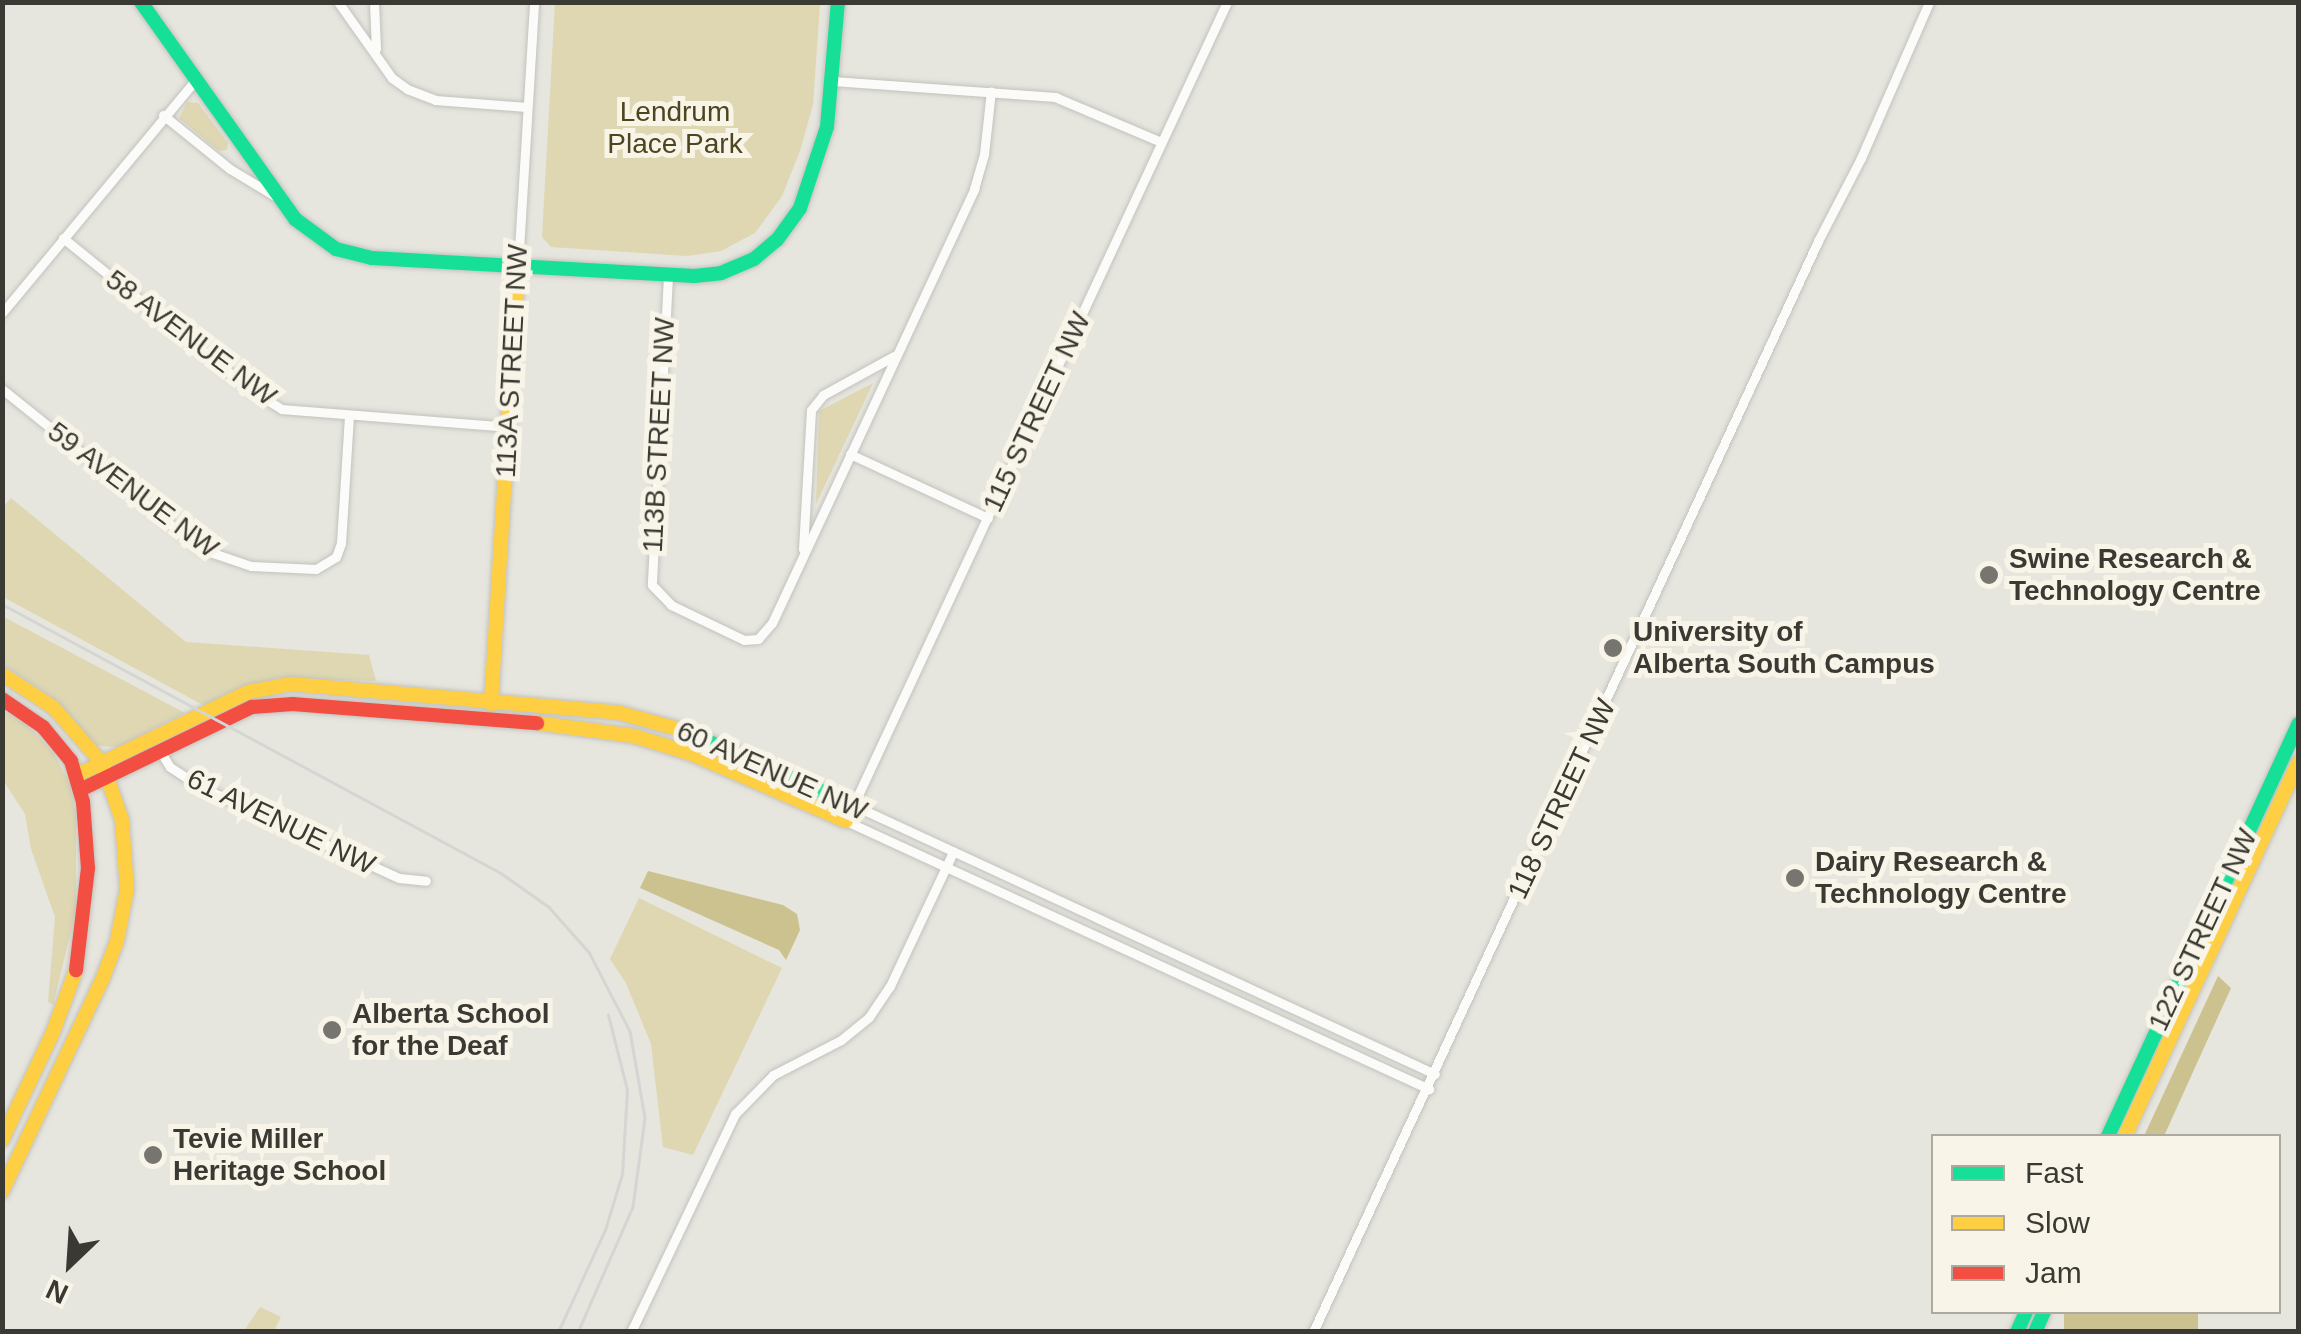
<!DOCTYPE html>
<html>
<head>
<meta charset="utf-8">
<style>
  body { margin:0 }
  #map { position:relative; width:2301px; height:1334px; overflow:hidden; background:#e6e5de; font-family:Arial,sans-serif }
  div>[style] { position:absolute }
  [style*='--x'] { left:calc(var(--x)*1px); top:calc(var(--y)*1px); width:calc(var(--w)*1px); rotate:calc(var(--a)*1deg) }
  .green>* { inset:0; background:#ded7b2 }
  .forest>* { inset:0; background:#ccc28f; transform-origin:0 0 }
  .roads { filter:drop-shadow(0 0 2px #c3c2bd) drop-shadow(0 0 2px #c3c2bd) }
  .street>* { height:9px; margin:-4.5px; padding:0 4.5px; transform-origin:4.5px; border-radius:4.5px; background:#fbfbfa }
  .fast>* { height:14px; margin:-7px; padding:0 7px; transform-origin:7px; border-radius:7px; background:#16e098 }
  .slow>* { height:14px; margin:-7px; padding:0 7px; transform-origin:7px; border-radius:7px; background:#ffcf43 }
  .jam>* { height:14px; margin:-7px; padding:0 7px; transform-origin:7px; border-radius:7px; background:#f24e42 }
  .tram>* { height:2.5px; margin:-1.25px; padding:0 1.25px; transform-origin:1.25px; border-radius:1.25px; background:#d5d5d3 }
  .dots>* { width:28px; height:28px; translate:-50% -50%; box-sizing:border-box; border:5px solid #f8f5e8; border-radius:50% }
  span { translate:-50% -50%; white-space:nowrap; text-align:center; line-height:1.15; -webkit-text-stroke:10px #f8f5e8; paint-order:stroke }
  .park-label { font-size:28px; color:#4c4520 }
  .street-label { font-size:28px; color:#3a3933 }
  .poi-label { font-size:28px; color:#3a3933; font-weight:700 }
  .left { translate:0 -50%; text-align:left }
  .frame { position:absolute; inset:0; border:5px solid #3a3933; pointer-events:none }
  .legend { position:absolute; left:1931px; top:1134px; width:350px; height:180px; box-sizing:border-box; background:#f8f5e8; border:2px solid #acaaa0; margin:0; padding:12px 18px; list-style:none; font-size:30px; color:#3a3933 }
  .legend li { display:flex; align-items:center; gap:20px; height:50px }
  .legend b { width:50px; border:2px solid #acaaa0 }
  .north { position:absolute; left:20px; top:1214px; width:100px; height:100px; -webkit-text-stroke:8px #f8f5e8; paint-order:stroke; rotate:205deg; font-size:28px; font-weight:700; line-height:40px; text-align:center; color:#3a3933 }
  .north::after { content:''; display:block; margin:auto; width:35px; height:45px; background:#3a3933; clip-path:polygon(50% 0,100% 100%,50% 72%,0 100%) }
</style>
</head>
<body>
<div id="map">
  <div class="green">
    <div style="clip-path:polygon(555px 3px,820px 3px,813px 105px,800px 151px,782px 196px,755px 233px,721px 251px,687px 256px,551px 247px,542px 237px)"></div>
    <div style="clip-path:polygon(187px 102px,198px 103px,228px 143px,227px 150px,219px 151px,179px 118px)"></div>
    <div style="clip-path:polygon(873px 383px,816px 504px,819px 411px)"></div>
    <div style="clip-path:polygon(11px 498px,186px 642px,369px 655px,376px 681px,277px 678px,203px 705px,3px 597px,2px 508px)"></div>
    <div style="clip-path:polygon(2px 616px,185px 713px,118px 747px,96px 746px,51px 697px,3px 665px)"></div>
    <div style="clip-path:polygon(3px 711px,26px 724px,53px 752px,70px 784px,76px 815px,76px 911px,53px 1005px,48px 1002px,55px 917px,31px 849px,25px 814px,3px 780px)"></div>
    <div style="clip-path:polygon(639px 898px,782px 968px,693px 1155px,663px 1147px,651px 1044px,626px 983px,610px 959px)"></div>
    <div style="clip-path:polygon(260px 1307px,281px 1317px,274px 1331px,244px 1331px)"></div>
  </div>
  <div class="forest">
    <div style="clip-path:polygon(648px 871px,783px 905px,797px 914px,800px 930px,786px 960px,779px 950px,640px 888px)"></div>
    <div style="clip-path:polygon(2218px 976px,2231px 988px,2164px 1136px,2144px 1136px)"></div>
    <div style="left:2064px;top:1312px;width:134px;height:21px"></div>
  </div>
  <div class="roads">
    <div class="street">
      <div style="--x:338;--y:2;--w:93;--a:54.6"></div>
      <div style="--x:392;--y:78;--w:19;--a:36"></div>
      <div style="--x:407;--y:89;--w:30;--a:21"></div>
      <div style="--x:435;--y:100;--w:92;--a:4.4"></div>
      <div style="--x:374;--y:2;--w:47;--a:87.6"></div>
      <div style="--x:1227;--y:2;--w:903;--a:114.95"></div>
      <div style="--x:846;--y:821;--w:642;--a:24.69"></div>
      <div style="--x:833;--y:81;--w:223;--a:4.1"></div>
      <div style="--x:1055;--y:97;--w:115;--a:23"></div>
      <div style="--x:163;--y:115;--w:86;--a:38.9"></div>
      <div style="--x:230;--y:169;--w:52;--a:31"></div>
      <div style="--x:63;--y:238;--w:238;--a:39"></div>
      <div style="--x:248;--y:388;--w:40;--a:32"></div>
      <div style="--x:282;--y:409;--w:228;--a:4.5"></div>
      <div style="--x:518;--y:266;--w:264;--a:-86.5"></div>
      <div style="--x:668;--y:276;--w:309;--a:93"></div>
      <div style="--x:652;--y:585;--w:28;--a:46"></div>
      <div style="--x:671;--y:605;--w:81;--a:25.6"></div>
      <div style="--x:744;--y:640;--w:14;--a:-4"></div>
      <div style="--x:758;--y:639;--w:21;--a:-49"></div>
      <div style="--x:772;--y:623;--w:479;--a:-65"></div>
      <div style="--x:974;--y:189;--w:36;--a:-74"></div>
      <div style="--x:984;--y:154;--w:63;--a:-83.7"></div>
      <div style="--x:2;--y:313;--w:304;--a:-50.3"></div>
      <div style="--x:2;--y:389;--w:255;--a:38.8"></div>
      <div style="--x:201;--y:549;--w:53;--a:18.8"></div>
      <div style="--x:251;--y:566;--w:65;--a:2.6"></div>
      <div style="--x:316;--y:569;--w:23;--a:-31"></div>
      <div style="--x:336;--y:557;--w:15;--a:-70"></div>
      <div style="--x:341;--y:543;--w:127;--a:-86.4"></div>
      <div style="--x:850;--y:454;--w:152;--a:24.9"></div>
      <div style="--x:803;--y:549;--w:139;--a:-86.7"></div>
      <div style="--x:811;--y:410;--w:19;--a:-51"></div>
      <div style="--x:823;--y:395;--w:81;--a:-28.8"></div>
      <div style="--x:159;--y:749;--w:21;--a:59"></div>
      <div style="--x:170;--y:767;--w:37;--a:33"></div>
      <div style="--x:201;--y:787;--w:218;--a:24.7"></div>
      <div style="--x:399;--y:878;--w:27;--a:6"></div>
      <div style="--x:853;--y:805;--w:641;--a:24.81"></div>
      <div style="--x:631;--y:1332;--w:242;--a:-64.5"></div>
      <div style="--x:735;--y:1114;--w:54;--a:-45.7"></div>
      <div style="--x:773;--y:1075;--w:76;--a:-27.2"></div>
      <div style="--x:841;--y:1040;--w:36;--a:-39"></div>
      <div style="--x:869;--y:1017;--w:37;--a:-56"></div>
      <div style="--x:890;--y:986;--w:148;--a:-64.8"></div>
      <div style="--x:1313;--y:1332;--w:1204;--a:-65.16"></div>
      <div style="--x:1819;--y:239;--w:91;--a:-62.6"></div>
      <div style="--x:1861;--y:158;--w:170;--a:-66.4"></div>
    </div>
    <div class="fast">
      <div style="--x:141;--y:2;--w:266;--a:54.6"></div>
      <div style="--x:295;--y:219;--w:51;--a:36.2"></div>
      <div style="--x:336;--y:249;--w:37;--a:14"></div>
      <div style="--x:372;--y:258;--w:323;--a:3.2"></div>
      <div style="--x:694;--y:276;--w:27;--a:-6"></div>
      <div style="--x:721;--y:273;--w:36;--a:-23"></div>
      <div style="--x:754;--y:259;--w:30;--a:-40"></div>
      <div style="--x:777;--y:240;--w:39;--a:-54"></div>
      <div style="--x:800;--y:208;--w:85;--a:-71.6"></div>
      <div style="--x:827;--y:127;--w:125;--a:-85"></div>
      <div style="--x:682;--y:730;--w:187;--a:23.7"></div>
      <div style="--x:2108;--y:1136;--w:454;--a:-65.2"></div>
      <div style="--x:2017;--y:1332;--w:22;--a:-66"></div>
      <div style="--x:2035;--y:1332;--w:22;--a:-66"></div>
    </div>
    <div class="slow">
      <div style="--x:2;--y:674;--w:62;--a:33.2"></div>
      <div style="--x:54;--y:708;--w:73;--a:48.9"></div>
      <div style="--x:102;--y:763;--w:60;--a:70.7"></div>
      <div style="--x:122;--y:820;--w:69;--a:85.9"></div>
      <div style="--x:127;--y:889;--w:53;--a:100.9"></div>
      <div style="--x:117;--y:941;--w:42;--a:111"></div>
      <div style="--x:102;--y:980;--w:234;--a:115.3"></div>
      <div style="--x:491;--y:704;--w:439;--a:-86.5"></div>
      <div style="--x:537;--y:723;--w:98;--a:7.6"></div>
      <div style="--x:634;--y:736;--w:61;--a:17.2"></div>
      <div style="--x:692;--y:754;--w:168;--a:23.5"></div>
      <div style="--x:75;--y:776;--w:192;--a:-25.9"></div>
      <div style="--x:248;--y:692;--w:44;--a:-10.5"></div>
      <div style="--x:291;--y:684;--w:330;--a:5"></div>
      <div style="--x:620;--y:713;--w:64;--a:15.3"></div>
      <div style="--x:2125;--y:1136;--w:411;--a:-65.1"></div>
      <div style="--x:2;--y:1140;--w:119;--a:-64.7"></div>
      <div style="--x:53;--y:1032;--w:66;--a:-69.6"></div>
    </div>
    <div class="jam">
      <div style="--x:2;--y:699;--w:50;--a:34.3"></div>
      <div style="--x:43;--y:727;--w:44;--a:50.5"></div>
      <div style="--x:71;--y:761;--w:43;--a:73.7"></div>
      <div style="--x:83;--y:802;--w:66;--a:85.7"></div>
      <div style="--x:88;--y:868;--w:103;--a:96.7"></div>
      <div style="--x:80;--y:790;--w:191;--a:-25.8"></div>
      <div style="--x:252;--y:707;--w:41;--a:-4.2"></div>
      <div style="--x:293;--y:704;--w:245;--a:4.5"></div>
    </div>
  </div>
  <div class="tram">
    <div style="--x:2;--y:604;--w:567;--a:28.33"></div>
    <div style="--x:501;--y:873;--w:59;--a:35.3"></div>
    <div style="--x:549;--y:907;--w:60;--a:48.4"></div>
    <div style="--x:589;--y:952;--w:89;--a:62.6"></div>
    <div style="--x:630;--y:1031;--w:88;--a:80.2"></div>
    <div style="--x:645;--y:1118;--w:90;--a:97.7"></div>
    <div style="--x:633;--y:1207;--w:137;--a:113.7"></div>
    <div style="--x:558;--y:1332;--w:112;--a:-65.3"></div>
    <div style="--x:605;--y:1230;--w:59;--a:-73.1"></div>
    <div style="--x:622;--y:1174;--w:84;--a:-86.6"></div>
    <div style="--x:627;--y:1090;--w:77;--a:-104.2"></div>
  </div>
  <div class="dots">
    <div style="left:1989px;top:575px;background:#76756f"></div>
    <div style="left:1613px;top:648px;background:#76756f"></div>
    <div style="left:1795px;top:878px;background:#76756f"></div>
    <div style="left:332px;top:1030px;background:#76756f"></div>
    <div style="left:153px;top:1155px;background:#76756f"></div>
  </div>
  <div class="park-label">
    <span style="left:675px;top:128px">Lendrum<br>Place Park</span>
  </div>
  <div class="street-label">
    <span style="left:191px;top:338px;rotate:37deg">58 AVENUE NW</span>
    <span style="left:512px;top:361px;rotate:-87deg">113A STREET NW</span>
    <span style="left:1037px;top:412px;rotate:-65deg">115 STREET NW</span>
    <span style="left:659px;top:435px;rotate:-87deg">113B STREET NW</span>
    <span style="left:133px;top:490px;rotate:37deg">59 AVENUE NW</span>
    <span style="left:772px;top:771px;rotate:24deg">60 AVENUE NW</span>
    <span style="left:1562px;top:799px;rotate:-65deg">118 STREET NW</span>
    <span style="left:281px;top:822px;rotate:26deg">61 AVENUE NW</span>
    <span style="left:2203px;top:930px;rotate:-65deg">122 STREET NW</span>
  </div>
  <div class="poi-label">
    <span class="left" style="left:2009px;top:575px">Swine Research &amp;<br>Technology Centre</span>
    <span class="left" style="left:1633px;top:648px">University of<br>Alberta South Campus</span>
    <span class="left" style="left:1815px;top:878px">Dairy Research &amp;<br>Technology Centre</span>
    <span class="left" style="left:352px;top:1030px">Alberta School<br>for the Deaf</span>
    <span class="left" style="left:173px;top:1155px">Tevie Miller<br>Heritage School</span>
  </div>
  <div class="frame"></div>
  <ul class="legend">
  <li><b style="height:12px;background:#16e098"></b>Fast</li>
  <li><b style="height:12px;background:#ffcf43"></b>Slow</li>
  <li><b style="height:12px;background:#f24e42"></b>Jam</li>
  </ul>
  <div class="north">N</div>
</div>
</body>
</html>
